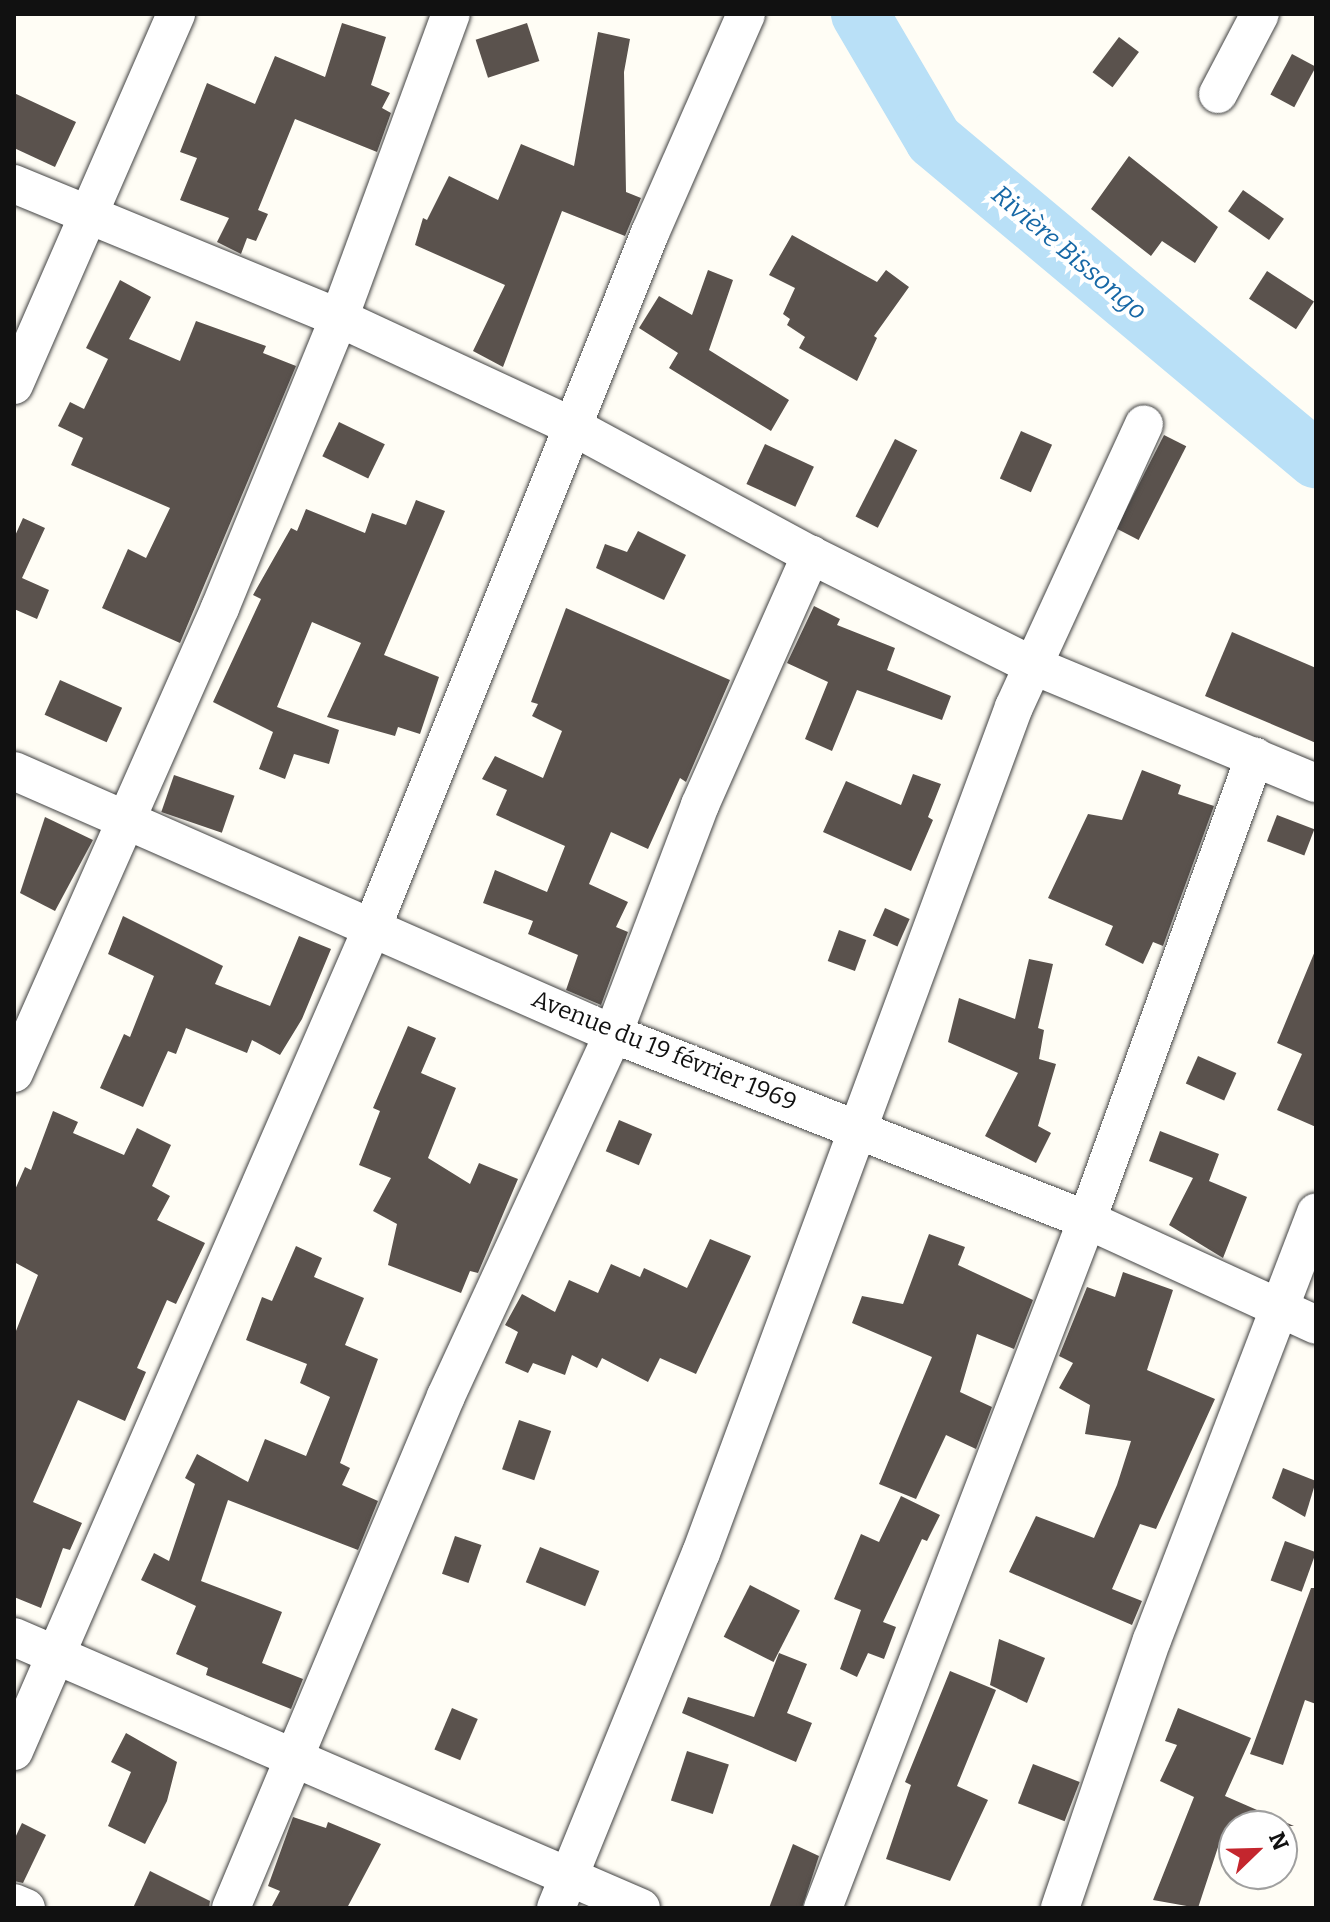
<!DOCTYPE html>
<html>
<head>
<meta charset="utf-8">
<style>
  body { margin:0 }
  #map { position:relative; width:1330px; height:1922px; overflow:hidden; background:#fffdf5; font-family:Bitter,serif }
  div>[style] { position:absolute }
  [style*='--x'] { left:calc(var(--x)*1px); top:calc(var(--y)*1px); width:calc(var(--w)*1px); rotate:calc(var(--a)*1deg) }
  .river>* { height:58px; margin:-29px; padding:0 29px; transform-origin:29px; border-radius:29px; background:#b9e0f7 }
  .building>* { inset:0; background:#5a524d; transform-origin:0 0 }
  .roads { filter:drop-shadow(0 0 2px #444) drop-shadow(0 0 2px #444) }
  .minor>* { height:38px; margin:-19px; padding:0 19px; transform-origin:19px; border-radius:19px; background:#fff }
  span { translate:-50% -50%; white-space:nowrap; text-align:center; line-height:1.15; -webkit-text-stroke:8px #fff; paint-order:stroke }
  .street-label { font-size:24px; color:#111 }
  .water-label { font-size:26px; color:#1768a6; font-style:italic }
  .frame { position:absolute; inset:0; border:16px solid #111; pointer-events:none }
  .north { position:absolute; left:1218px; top:1810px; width:80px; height:80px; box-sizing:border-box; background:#fff; border:2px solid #a0a0a0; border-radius:50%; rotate:67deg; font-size:22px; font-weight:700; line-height:32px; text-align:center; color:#111 }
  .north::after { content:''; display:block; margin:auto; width:28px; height:36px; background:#c4262e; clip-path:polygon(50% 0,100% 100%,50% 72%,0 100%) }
</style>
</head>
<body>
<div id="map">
  <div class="river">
    <div style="--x:860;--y:14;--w:146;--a:59.6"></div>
    <div style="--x:934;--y:140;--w:498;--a:39.9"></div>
  </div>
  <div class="building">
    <div style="clip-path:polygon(342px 23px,386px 37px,371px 85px,390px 93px,382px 108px,391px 113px,377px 152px,295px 119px,258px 210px,268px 214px,256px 241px,247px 238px,241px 254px,217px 242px,229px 218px,180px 200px,197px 158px,180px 152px,207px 83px,255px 104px,275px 56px,325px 77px)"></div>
    <div style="left:527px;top:23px;width:40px;height:54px;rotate:72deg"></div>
    <div style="clip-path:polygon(598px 32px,630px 39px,624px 72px,626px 192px,641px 198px,625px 236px,562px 211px,503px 367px,473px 351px,505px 285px,415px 245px,423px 218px,427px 220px,449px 176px,498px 200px,521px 144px,574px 166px)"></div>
    <div style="left:1119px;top:37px;width:25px;height:44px;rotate:37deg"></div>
    <div style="left:1292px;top:54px;width:27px;height:46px;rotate:28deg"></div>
    <div style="clip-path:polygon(14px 93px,76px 122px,55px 167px,14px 148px)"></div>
    <div style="clip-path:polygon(1129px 156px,1218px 227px,1195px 263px,1162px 241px,1151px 256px,1091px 209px)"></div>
    <div style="left:1243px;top:190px;width:50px;height:26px;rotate:35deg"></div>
    <div style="clip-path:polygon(792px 235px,877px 282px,886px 270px,909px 287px,874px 336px,877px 338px,857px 381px,799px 348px,805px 337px,787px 325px,790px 319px,783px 314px,795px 288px,769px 275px)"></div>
    <div style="clip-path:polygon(708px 270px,733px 280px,709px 350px,789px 400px,771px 431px,669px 368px,678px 353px,639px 328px,659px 296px,692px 315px)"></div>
    <div style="left:1267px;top:271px;width:56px;height:33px;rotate:33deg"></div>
    <div style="clip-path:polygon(120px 280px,151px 297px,129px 339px,180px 361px,196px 321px,266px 346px,263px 353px,296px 366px,180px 643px,102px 608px,128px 549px,146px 558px,170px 508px,71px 465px,83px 438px,58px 426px,70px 402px,84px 409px,108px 359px,86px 348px)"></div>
    <div style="left:339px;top:422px;width:51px;height:38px;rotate:26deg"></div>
    <div style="left:1021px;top:431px;width:34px;height:52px;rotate:24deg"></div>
    <div style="left:1164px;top:435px;width:25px;height:105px;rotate:27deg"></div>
    <div style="left:895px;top:439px;width:25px;height:87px;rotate:27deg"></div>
    <div style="left:765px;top:444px;width:54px;height:44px;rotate:25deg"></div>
    <div style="clip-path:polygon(416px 500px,445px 511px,384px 655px,439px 677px,420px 734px,398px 727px,395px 736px,327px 717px,361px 643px,312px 622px,277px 707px,339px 730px,329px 764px,294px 754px,285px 779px,259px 769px,273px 732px,213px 702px,261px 599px,253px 595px,291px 528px,297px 531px,306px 509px,365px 533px,372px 513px,406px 525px)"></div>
    <div style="clip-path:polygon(23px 518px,45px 528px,22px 578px,49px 590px,37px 619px,14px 609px,14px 538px)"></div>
    <div style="clip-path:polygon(638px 531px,686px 555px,664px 600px,596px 568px,605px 544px,627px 552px)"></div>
    <div style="clip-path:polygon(814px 606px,840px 619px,837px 625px,895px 648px,887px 670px,951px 696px,942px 720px,857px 690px,832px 751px,805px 739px,828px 682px,787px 663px)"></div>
    <div style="clip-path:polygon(566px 608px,730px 680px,686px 782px,680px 778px,648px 849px,611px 832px,589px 884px,628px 902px,616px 927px,628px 932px,601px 1005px,566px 990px,578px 955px,528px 934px,533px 921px,483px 903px,495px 870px,547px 892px,565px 846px,496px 815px,507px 790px,482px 779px,495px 756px,543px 778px,562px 731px,532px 716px,538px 704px,531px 702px)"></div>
    <div style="clip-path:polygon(1232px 632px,1316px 668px,1316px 743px,1205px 696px)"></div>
    <div style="left:60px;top:680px;width:68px;height:38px;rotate:24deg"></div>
    <div style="clip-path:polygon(1142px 770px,1181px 785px,1178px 794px,1214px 806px,1163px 946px,1153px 942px,1143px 964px,1105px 945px,1113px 926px,1048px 898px,1088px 814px,1122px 820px)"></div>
    <div style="clip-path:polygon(913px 774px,941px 784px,928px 817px,933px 820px,911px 871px,823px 832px,846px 781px,901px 805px)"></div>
    <div style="left:174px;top:775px;width:64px;height:39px;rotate:19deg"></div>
    <div style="left:1277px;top:815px;width:40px;height:28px;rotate:21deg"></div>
    <div style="clip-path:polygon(45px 817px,93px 840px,55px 911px,20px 893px)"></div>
    <div style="left:885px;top:908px;width:27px;height:30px;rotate:24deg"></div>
    <div style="clip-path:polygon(123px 916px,223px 966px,215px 984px,270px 1006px,299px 936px,331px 949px,302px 1019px,280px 1055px,252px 1040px,247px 1053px,186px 1028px,176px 1054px,168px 1051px,143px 1107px,100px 1088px,124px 1034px,130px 1037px,154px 976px,108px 954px)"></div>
    <div style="left:839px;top:930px;width:29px;height:33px;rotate:20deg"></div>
    <div style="clip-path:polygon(1315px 951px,1316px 951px,1316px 1127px,1277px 1110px,1302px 1054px,1277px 1043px)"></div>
    <div style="clip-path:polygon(1029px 959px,1053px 964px,1038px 1028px,1044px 1030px,1039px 1059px,1056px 1064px,1038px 1126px,1051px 1133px,1036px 1163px,985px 1136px,1018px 1073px,948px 1042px,959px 998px,1015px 1019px)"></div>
    <div style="clip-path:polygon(408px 1026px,436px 1038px,421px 1073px,456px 1088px,428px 1158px,470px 1184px,479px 1163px,518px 1179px,478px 1273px,470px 1271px,461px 1293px,388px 1265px,397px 1224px,373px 1211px,391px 1178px,359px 1165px,380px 1111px,373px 1108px)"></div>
    <div style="left:1198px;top:1056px;width:42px;height:30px;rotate:24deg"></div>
    <div style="clip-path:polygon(53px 1111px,78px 1122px,73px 1133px,124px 1155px,137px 1128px,171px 1145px,152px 1186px,170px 1196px,157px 1220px,205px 1243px,176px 1304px,167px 1300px,137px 1368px,146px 1372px,125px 1421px,78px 1400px,33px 1502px,82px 1523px,70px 1550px,63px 1548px,41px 1608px,14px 1597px,14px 1336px,38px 1275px,14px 1262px,14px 1192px,25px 1167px,31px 1170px)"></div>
    <div style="left:619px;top:1120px;width:36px;height:34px;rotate:23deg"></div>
    <div style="clip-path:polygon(1160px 1131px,1219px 1154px,1209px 1181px,1247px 1197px,1223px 1258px,1169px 1225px,1193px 1178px,1149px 1161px)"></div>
    <div style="clip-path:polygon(929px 1234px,965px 1247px,958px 1265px,1033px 1300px,1014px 1349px,977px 1334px,960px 1392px,992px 1407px,976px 1449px,946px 1435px,916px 1499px,879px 1484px,932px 1357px,852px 1323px,862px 1296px,903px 1304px)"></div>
    <div style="clip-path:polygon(710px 1239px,751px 1256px,696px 1374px,660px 1358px,648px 1382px,602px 1358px,597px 1368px,572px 1355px,565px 1375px,533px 1363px,528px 1373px,505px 1363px,518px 1332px,505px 1325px,522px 1294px,555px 1312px,569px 1280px,598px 1293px,611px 1264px,640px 1277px,644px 1268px,687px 1288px)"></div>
    <div style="clip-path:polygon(296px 1246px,322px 1258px,314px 1277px,364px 1298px,345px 1345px,378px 1359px,340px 1463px,350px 1468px,342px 1485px,378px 1501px,358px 1550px,228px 1500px,201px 1581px,282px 1612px,262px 1663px,303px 1679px,291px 1709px,206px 1675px,208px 1668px,176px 1654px,196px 1606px,141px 1580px,154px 1553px,169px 1561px,195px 1484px,185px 1478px,197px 1454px,248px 1482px,265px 1439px,306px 1456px,330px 1397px,300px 1383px,307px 1364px,246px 1340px,262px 1297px,272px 1301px)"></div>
    <div style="clip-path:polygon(1123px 1272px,1173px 1290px,1147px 1370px,1215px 1399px,1156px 1529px,1140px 1524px,1112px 1589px,1142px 1601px,1132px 1625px,1009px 1572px,1036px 1516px,1094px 1538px,1117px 1485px,1131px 1441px,1085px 1434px,1090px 1405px,1059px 1388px,1073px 1363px,1059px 1356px,1087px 1287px,1115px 1297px)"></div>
    <div style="left:519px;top:1420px;width:34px;height:52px;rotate:19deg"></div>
    <div style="clip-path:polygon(1283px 1468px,1316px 1481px,1305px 1517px,1272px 1498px)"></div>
    <div style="clip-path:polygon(901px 1496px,940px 1515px,927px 1541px,922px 1539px,883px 1622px,896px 1627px,884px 1659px,868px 1653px,857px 1677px,840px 1669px,861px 1610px,834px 1599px,861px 1534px,879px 1542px)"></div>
    <div style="left:455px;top:1536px;width:28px;height:40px;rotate:19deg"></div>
    <div style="left:1285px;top:1541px;width:33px;height:42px;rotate:20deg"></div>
    <div style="left:540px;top:1547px;width:64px;height:38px;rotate:22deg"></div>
    <div style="left:750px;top:1585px;width:56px;height:58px;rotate:27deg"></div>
    <div style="clip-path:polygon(1311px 1588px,1316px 1588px,1316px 1704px,1305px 1700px,1283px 1765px,1250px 1754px)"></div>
    <div style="clip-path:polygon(999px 1639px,1045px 1658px,1027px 1703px,990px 1685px)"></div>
    <div style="clip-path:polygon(779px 1653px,807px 1664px,787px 1713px,812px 1723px,796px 1762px,682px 1713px,688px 1697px,754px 1717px)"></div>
    <div style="clip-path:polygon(950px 1671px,996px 1690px,957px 1786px,988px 1800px,950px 1881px,886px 1859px,911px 1785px,905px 1782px)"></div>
    <div style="left:452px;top:1708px;width:28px;height:45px;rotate:23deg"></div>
    <div style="clip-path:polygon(1178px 1708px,1251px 1738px,1225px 1796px,1294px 1826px,1234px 1826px,1234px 1843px,1221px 1838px,1198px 1908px,1153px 1900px,1194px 1797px,1160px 1781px,1177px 1745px,1165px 1741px)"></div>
    <div style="clip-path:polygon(126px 1733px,177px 1762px,167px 1801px,145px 1844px,108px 1826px,131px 1772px,111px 1762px)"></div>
    <div style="left:687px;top:1751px;width:44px;height:52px;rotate:18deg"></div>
    <div style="left:1033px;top:1764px;width:50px;height:42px;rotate:21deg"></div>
    <div style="clip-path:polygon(293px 1817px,326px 1828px,328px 1822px,381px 1844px,347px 1908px,271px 1908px,280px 1891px,268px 1886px)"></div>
    <div style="clip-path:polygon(22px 1823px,46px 1835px,23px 1883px,14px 1881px,14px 1840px)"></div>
    <div style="clip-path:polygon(793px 1844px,819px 1856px,802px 1908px,769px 1908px)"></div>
    <div style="clip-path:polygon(150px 1871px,210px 1901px,209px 1908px,133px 1908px)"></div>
  </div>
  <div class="roads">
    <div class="minor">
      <div style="--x:1218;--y:94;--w:90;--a:-62.3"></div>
      <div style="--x:14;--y:184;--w:352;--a:22.4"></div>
      <div style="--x:339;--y:318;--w:257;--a:24.9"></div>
      <div style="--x:572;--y:426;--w:272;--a:28.4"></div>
      <div style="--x:811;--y:555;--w:247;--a:26.5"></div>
      <div style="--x:1032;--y:665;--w:308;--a:22.6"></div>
      <div style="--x:14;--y:385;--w:405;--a:-66.4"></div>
      <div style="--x:14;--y:771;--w:654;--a:23.7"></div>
      <div style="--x:613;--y:1034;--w:509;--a:21.43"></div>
      <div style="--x:1087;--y:1220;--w:252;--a:24.6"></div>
      <div style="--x:14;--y:1073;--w:509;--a:-66.11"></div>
      <div style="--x:220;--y:608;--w:313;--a:-67.7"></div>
      <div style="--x:339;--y:318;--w:324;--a:-69.8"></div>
      <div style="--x:14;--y:1637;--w:683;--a:23.37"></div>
      <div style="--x:14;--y:1751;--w:897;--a:-66.49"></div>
      <div style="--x:372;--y:928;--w:749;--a:-68.2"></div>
      <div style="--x:650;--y:233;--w:239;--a:-66.3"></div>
      <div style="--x:14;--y:1903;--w:13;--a:23"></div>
      <div style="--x:231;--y:1908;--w:555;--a:-67.22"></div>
      <div style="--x:446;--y:1396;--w:399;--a:-65.2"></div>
      <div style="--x:613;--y:1034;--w:245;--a:-69.2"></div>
      <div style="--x:700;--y:805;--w:274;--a:-66.1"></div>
      <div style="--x:556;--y:1908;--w:383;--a:-67.8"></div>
      <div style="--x:701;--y:1553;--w:902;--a:-69.7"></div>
      <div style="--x:1014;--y:707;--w:311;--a:-65.3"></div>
      <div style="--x:823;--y:1908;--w:737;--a:-69.01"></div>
      <div style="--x:1087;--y:1220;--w:493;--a:-70.1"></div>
      <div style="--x:1060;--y:1908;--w:283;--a:-71.1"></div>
      <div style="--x:1152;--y:1640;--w:458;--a:-69"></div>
    </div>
  </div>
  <div class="street-label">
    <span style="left:664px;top:1051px;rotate:22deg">Avenue du 19 février 1969</span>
  </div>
  <div class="water-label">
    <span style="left:1069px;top:253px;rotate:40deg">Rivière Bissongo</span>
  </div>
  <div class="frame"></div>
  <div class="north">N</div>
</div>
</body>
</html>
